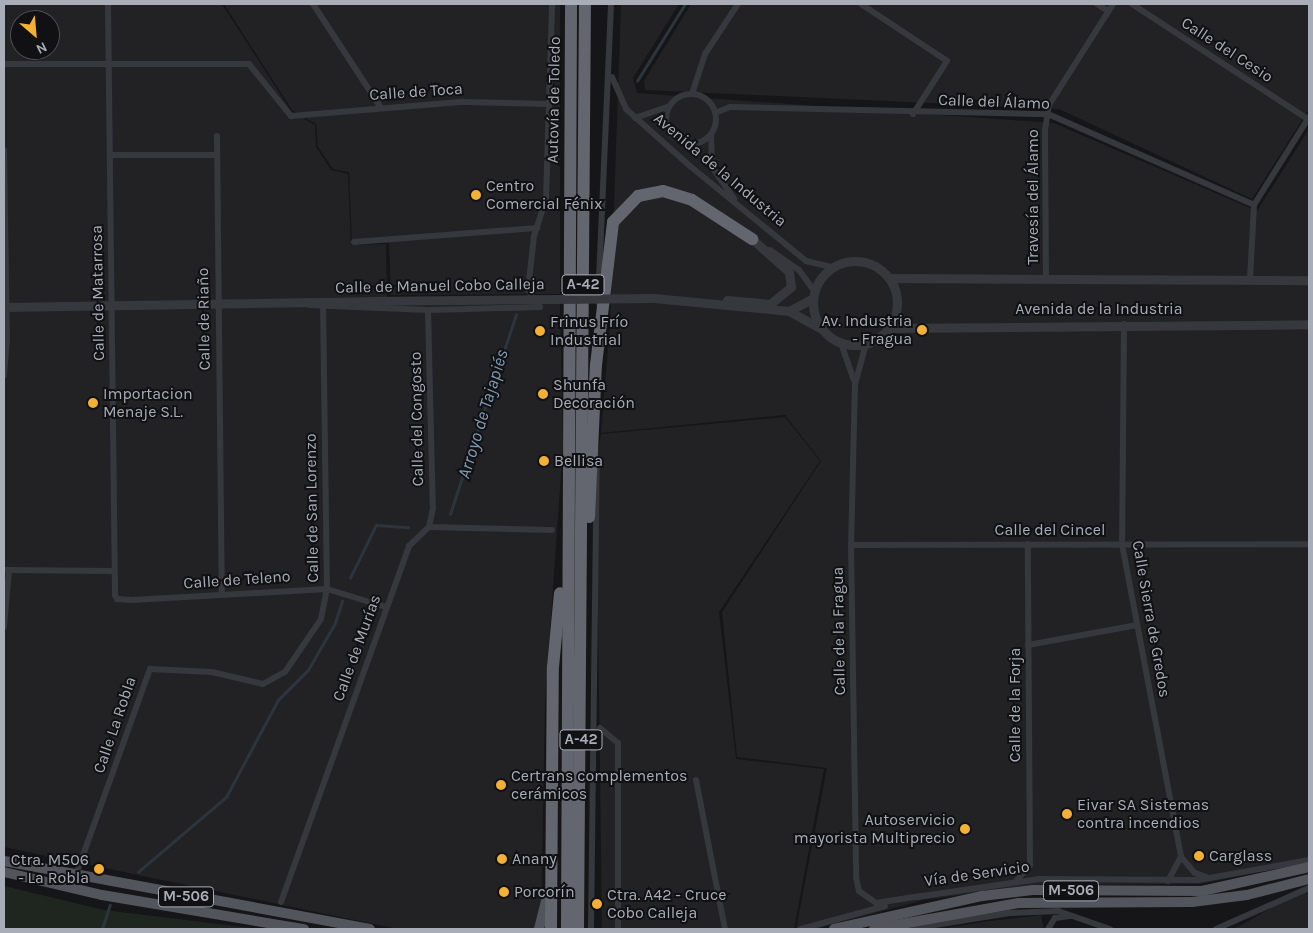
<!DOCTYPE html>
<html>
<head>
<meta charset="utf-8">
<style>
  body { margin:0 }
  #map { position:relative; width:1313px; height:933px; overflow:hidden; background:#161618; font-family:Karla,sans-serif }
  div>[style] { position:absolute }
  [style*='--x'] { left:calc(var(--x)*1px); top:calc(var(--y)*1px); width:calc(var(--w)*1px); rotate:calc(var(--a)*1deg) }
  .built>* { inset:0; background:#222225 }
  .green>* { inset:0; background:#1e261f }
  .stream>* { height:2.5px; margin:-1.25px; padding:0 1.25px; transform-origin:1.25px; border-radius:1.25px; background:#2c353c }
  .minor>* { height:6px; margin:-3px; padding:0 3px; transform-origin:3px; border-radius:3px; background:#37383d }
  .minor>.ring { margin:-3px; padding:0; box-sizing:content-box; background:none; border:6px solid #37383d; border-radius:50% }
  .tertiary>* { height:9px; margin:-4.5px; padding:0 4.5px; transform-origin:4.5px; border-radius:4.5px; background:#37383d }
  .tertiary>.ring { margin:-4.5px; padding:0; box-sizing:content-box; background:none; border:9px solid #37383d; border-radius:50% }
  .primary>* { height:10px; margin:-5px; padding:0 5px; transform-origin:5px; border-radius:5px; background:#53555c }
  .motorway>* { height:12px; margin:-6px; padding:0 6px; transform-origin:6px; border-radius:6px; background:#63666e }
  .tertiary-bridge>* { height:9px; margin:-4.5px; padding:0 4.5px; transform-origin:4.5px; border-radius:4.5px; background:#37383d }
  .dots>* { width:14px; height:14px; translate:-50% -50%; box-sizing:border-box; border:2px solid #111113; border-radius:50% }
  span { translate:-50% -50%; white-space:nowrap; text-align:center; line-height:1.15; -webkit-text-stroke:4px #111113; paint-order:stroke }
  .shield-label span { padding:1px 4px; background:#111113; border:1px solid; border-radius:4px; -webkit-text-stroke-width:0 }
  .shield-label { font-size:15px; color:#a8adb8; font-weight:700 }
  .street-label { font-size:16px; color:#a8adb8 }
  .poi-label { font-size:16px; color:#a8adb8 }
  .left { translate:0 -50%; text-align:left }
  .right { translate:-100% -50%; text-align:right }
  .water-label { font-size:18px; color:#7f9bb3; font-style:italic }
  .frame { position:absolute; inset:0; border:5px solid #a8adb8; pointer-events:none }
  .north { position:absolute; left:10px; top:10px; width:50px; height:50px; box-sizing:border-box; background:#111113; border:1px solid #4d4f55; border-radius:50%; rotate:153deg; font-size:14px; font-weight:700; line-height:20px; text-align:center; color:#a8adb8 }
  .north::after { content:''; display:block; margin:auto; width:18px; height:22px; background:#f2b134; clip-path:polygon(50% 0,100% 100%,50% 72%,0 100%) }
</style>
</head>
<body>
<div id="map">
  <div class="built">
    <div style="clip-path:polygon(evenodd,4px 4px,222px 4px,291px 111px,315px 125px,316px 147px,331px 170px,348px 174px,351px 245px,386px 244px,387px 306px,560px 304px,563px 444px,545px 704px,541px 929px,398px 929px,4px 847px,4px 4px,20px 20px,50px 20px,50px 50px,20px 50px,20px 20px)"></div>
    <div style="clip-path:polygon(224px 4px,560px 4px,560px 294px,391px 295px,389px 243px,352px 244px,349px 172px,333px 169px,318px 147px,316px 124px,292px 110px)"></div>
    <div style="clip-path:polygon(621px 4px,679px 4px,633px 78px,637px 93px,1054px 123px,1257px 211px,1309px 129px,1309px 862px,1200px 884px,1032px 885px,924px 900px,815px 929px,796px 929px,827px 768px,737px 757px,722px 612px,821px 461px,785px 415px,601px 433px,610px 322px)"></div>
    <div style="clip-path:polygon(691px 4px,1309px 4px,1309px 109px,1252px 199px,1059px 109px,645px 90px,644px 81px)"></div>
    <div style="clip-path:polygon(785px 417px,820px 461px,719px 612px,736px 759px,824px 769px,794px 929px,602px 929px,596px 461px,601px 434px)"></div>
    <div style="clip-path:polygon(1309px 886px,1309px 929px,1230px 929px,1238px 927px)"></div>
    <div style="clip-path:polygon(1041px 915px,1044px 929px,940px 929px,982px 922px)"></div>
  </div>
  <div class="green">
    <div style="clip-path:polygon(4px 886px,104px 910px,261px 929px,4px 929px)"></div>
  </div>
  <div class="stream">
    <div style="--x:637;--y:81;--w:91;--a:-58.1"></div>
    <div style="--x:450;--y:514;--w:210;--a:-71.7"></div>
    <div style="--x:350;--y:578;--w:59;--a:-63.9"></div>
    <div style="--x:376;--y:525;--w:32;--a:4"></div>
    <div style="--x:138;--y:872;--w:116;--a:-40.4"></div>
    <div style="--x:226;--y:797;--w:110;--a:-61.8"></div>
    <div style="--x:278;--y:700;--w:42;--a:-45"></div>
    <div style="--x:308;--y:670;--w:54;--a:-60.1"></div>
    <div style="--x:335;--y:623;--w:23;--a:-72"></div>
    <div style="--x:102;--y:929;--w:25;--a:-72"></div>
  </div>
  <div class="minor">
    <div style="--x:108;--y:4;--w:591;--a:89.32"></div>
    <div style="--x:115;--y:595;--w:4;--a:63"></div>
    <div style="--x:117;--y:599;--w:15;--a:4"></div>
    <div style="--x:132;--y:600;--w:195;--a:-3.2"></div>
    <div style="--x:327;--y:589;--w:62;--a:17"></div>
    <div style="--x:313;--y:4;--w:124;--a:56.8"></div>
    <div style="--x:861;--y:4;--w:103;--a:33.5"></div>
    <div style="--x:947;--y:61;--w:63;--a:122.7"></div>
    <div style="--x:1097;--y:4;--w:13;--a:32"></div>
    <div style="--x:1132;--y:4;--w:210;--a:33.2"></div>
    <div style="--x:4;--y:64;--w:245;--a:0"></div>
    <div style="--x:249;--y:64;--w:67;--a:51.1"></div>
    <div style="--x:291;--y:116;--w:173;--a:-4.7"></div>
    <div style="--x:463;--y:102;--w:85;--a:1.3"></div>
    <div style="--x:612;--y:77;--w:35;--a:66"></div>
    <div style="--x:626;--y:109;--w:86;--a:41.7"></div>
    <div style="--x:690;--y:166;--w:150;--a:39.3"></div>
    <div style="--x:806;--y:261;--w:28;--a:13"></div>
    <div style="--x:692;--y:94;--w:42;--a:-72"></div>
    <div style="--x:705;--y:54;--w:60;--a:-56.6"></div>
    <div class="ring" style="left:666px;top:94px;width:44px;height:44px"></div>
    <div style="--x:715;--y:113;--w:16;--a:-22"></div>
    <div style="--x:730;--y:107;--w:318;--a:1.3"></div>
    <div style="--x:1048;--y:114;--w:225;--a:23.8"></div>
    <div style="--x:635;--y:118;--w:36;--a:-19"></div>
    <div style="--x:711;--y:135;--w:32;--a:88"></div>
    <div style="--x:712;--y:167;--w:39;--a:55"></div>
    <div style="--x:217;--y:136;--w:456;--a:89.4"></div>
    <div style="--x:4;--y:150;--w:190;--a:89.1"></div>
    <div style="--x:7;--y:340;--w:36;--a:95"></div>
    <div style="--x:110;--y:155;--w:107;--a:0"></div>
    <div style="--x:354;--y:242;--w:184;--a:-4.4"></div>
    <div style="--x:770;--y:250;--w:35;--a:35"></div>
    <div style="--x:799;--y:270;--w:26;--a:54"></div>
    <div style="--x:1250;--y:279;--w:74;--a:-86.9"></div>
    <div style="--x:1254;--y:205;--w:104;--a:-58"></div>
    <div style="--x:1046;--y:281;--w:151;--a:-90.4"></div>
    <div style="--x:1045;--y:130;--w:25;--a:-81"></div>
    <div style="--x:1049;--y:105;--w:120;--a:-57.6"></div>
    <div style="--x:598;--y:302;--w:298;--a:-87.5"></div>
    <div style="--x:309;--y:305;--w:119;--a:2.4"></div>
    <div style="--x:428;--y:310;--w:112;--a:-1.5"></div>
    <div style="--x:540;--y:307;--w:21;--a:-125"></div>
    <div style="--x:528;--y:290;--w:54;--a:-83.7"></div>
    <div style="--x:534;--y:236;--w:39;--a:-72"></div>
    <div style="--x:546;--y:199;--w:195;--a:-88.2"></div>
    <div style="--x:428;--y:310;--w:198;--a:88.6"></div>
    <div style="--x:433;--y:508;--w:19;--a:102"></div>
    <div style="--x:1124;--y:324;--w:220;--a:90.5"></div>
    <div style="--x:1122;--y:544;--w:319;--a:79.3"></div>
    <div style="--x:1181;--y:857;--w:21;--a:49"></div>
    <div style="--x:1195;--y:873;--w:15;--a:20"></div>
    <div style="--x:841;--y:343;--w:39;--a:71"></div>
    <div style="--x:866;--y:344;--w:41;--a:105.4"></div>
    <div style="--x:855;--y:384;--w:161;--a:91.4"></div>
    <div style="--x:851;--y:545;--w:332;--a:89.1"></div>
    <div style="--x:856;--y:877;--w:14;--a:78"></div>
    <div style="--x:859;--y:891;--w:21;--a:35"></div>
    <div style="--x:876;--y:903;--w:45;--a:-9"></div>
    <div style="--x:851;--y:545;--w:458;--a:-0.1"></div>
    <div style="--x:4;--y:570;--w:109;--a:0.5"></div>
    <div style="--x:4;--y:627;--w:57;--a:-85"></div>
    <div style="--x:1028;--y:645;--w:111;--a:-10.4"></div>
    <div style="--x:600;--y:728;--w:23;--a:40"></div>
    <div style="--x:618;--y:743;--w:186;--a:90"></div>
    <div style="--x:696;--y:780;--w:152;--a:79"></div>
    <div style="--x:78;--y:869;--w:213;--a:-70.2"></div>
    <div style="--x:150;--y:669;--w:62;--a:2.8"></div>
    <div style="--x:212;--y:672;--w:52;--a:13.2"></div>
    <div style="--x:263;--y:684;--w:25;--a:-29"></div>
    <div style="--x:285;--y:672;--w:64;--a:-55.8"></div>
    <div style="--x:321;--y:619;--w:31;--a:-79"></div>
    <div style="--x:327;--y:589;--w:282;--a:-90.8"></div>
    <div style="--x:1017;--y:880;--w:20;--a:-49"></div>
    <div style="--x:1030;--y:865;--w:321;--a:-90.4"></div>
    <div style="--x:1168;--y:881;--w:27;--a:-62"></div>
    <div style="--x:916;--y:897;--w:125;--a:-8.3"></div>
    <div style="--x:1040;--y:879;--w:158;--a:0.4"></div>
    <div style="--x:1198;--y:880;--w:113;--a:-10.2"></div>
    <div style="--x:281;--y:902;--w:378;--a:-70.2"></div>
    <div style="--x:409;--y:546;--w:28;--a:-44"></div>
    <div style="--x:429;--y:527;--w:123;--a:1.4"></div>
    <div style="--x:591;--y:929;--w:471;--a:-89.3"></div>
    <div style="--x:801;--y:929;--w:87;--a:-15.3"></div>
    <div style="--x:910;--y:929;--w:101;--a:-9.1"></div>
    <div style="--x:1010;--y:913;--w:48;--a:-2.4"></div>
    <div style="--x:1058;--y:911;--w:55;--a:19.1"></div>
    <div style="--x:1048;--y:929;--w:13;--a:-58"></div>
    <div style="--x:1055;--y:918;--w:15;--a:-8"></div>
    <div style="--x:1216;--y:929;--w:102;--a:-23.8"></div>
  </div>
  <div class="tertiary">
    <div class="ring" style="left:813px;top:261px;width:75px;height:75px"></div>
    <div style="--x:889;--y:278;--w:420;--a:0.3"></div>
    <div style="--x:654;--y:298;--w:136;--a:5.5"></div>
    <div style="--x:789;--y:311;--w:37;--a:29"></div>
    <div style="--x:727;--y:300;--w:43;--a:5.3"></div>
    <div style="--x:770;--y:304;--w:27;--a:-39"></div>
    <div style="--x:791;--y:287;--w:15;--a:-98"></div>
    <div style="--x:789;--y:272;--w:50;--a:-138.3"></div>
    <div style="--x:4;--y:307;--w:367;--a:-0.9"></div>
    <div style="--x:789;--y:311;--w:27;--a:-28"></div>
    <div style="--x:889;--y:328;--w:420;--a:-0.5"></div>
  </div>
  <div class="primary">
    <div style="--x:4;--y:861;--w:372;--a:10.5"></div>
    <div style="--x:4;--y:872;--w:101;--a:13.2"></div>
    <div style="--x:102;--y:895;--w:205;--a:9.6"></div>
    <div style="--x:539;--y:929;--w:30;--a:-76"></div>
    <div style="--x:834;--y:929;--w:152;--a:-12.6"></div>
    <div style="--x:982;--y:896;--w:51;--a:-6.7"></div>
    <div style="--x:1033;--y:890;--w:169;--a:0.3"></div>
    <div style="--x:1202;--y:891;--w:110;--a:-12.6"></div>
    <div style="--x:874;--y:929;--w:147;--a:-10.2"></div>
    <div style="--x:1019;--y:903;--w:173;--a:-0.3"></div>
    <div style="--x:1192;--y:902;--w:55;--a:-7.3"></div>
    <div style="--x:1247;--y:895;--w:64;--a:-14.5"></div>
  </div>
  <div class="motorway">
    <div style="--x:589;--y:517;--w:152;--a:-87.4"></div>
    <div style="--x:596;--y:365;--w:144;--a:-83.2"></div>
    <div style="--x:613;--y:222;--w:36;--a:-46"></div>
    <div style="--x:638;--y:196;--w:25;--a:-11"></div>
    <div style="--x:663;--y:191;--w:30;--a:17"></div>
    <div style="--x:692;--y:200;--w:72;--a:33"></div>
    <div style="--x:551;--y:929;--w:262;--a:-89.6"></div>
    <div style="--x:553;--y:667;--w:74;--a:-84.6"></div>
    <div style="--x:567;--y:929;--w:925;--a:-89.75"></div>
    <div style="--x:578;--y:929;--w:925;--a:-89.57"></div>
  </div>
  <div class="tertiary-bridge">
    <div style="--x:371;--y:301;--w:283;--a:-0.6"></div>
  </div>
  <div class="dots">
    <div style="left:476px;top:195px;background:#f2b134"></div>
    <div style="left:922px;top:330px;background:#f2b134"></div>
    <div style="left:540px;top:331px;background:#f2b134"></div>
    <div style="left:543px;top:394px;background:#f2b134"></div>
    <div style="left:93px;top:403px;background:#f2b134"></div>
    <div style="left:544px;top:461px;background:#f2b134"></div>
    <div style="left:501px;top:785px;background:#f2b134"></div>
    <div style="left:1067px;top:814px;background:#f2b134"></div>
    <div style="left:965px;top:829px;background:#f2b134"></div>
    <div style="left:1199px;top:856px;background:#f2b134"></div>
    <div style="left:502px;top:859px;background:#f2b134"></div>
    <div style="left:99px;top:869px;background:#f2b134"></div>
    <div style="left:504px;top:892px;background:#f2b134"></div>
    <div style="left:597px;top:904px;background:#f2b134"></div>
  </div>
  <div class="shield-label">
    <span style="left:583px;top:285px">A-42</span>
    <span style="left:581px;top:740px">A-42</span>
    <span style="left:1071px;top:891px">M-506</span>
    <span style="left:186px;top:897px">M-506</span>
  </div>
  <div class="street-label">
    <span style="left:1227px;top:50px;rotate:33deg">Calle del Cesio</span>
    <span style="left:416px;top:92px;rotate:-4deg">Calle de Toca</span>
    <span style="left:554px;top:100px;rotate:-89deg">Autovía de Toledo</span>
    <span style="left:994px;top:102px;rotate:2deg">Calle del Álamo</span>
    <span style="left:720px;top:170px;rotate:40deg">Avenida de la Industria</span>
    <span style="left:1033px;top:197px;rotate:-90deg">Travesía del Álamo</span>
    <span style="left:440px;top:286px;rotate:-1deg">Calle de Manuel Cobo Calleja</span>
    <span style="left:98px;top:293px;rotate:-91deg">Calle de Matarrosa</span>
    <span style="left:1099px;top:309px">Avenida de la Industria</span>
    <span style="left:204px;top:319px;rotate:-91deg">Calle de Riaño</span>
    <span style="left:417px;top:419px;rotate:-91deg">Calle del Congosto</span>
    <span style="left:312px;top:508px;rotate:-91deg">Calle de San Lorenzo</span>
    <span style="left:1050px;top:530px">Calle del Cincel</span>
    <span style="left:237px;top:580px;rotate:-4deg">Calle de Teleno</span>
    <span style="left:1151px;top:619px;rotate:80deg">Calle Sierra de Gredos</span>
    <span style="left:839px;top:631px;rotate:-91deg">Calle de la Fragua</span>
    <span style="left:357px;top:648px;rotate:-70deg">Calle de Murías</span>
    <span style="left:1015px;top:705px;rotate:-90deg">Calle de la Forja</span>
    <span style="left:115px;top:725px;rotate:-71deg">Calle La Robla</span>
    <span style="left:977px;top:874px;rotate:-8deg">Vía de Servicio</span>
  </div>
  <div class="poi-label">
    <span class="left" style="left:486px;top:195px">Centro<br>Comercial Fénix</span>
    <span class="right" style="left:912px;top:330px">Av. Industria<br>- Fragua</span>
    <span class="left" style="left:550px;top:331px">Frinus Frío<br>Industrial</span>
    <span class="left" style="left:553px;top:394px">Shunfa<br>Decoración</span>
    <span class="left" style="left:103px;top:403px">Importacion<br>Menaje S.L.</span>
    <span class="left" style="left:554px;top:461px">Bellisa</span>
    <span class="left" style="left:511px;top:785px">Certrans complementos<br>cerámicos</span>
    <span class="left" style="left:1077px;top:814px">Eivar SA Sistemas<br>contra incendios</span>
    <span class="right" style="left:955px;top:829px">Autoservicio<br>mayorista Multiprecio</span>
    <span class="left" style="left:1209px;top:856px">Carglass</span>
    <span class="left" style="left:512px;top:859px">Anany</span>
    <span class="right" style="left:89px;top:869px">Ctra. M506<br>- La Robla</span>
    <span class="left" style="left:514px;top:892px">Porcorín</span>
    <span class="left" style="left:607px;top:904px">Ctra. A42 - Cruce<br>Cobo Calleja</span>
  </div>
  <div class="water-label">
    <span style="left:483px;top:414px;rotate:-73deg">Arroyo de Tajapiés</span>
  </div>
  <div class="frame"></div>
  <div class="north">N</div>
</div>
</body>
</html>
